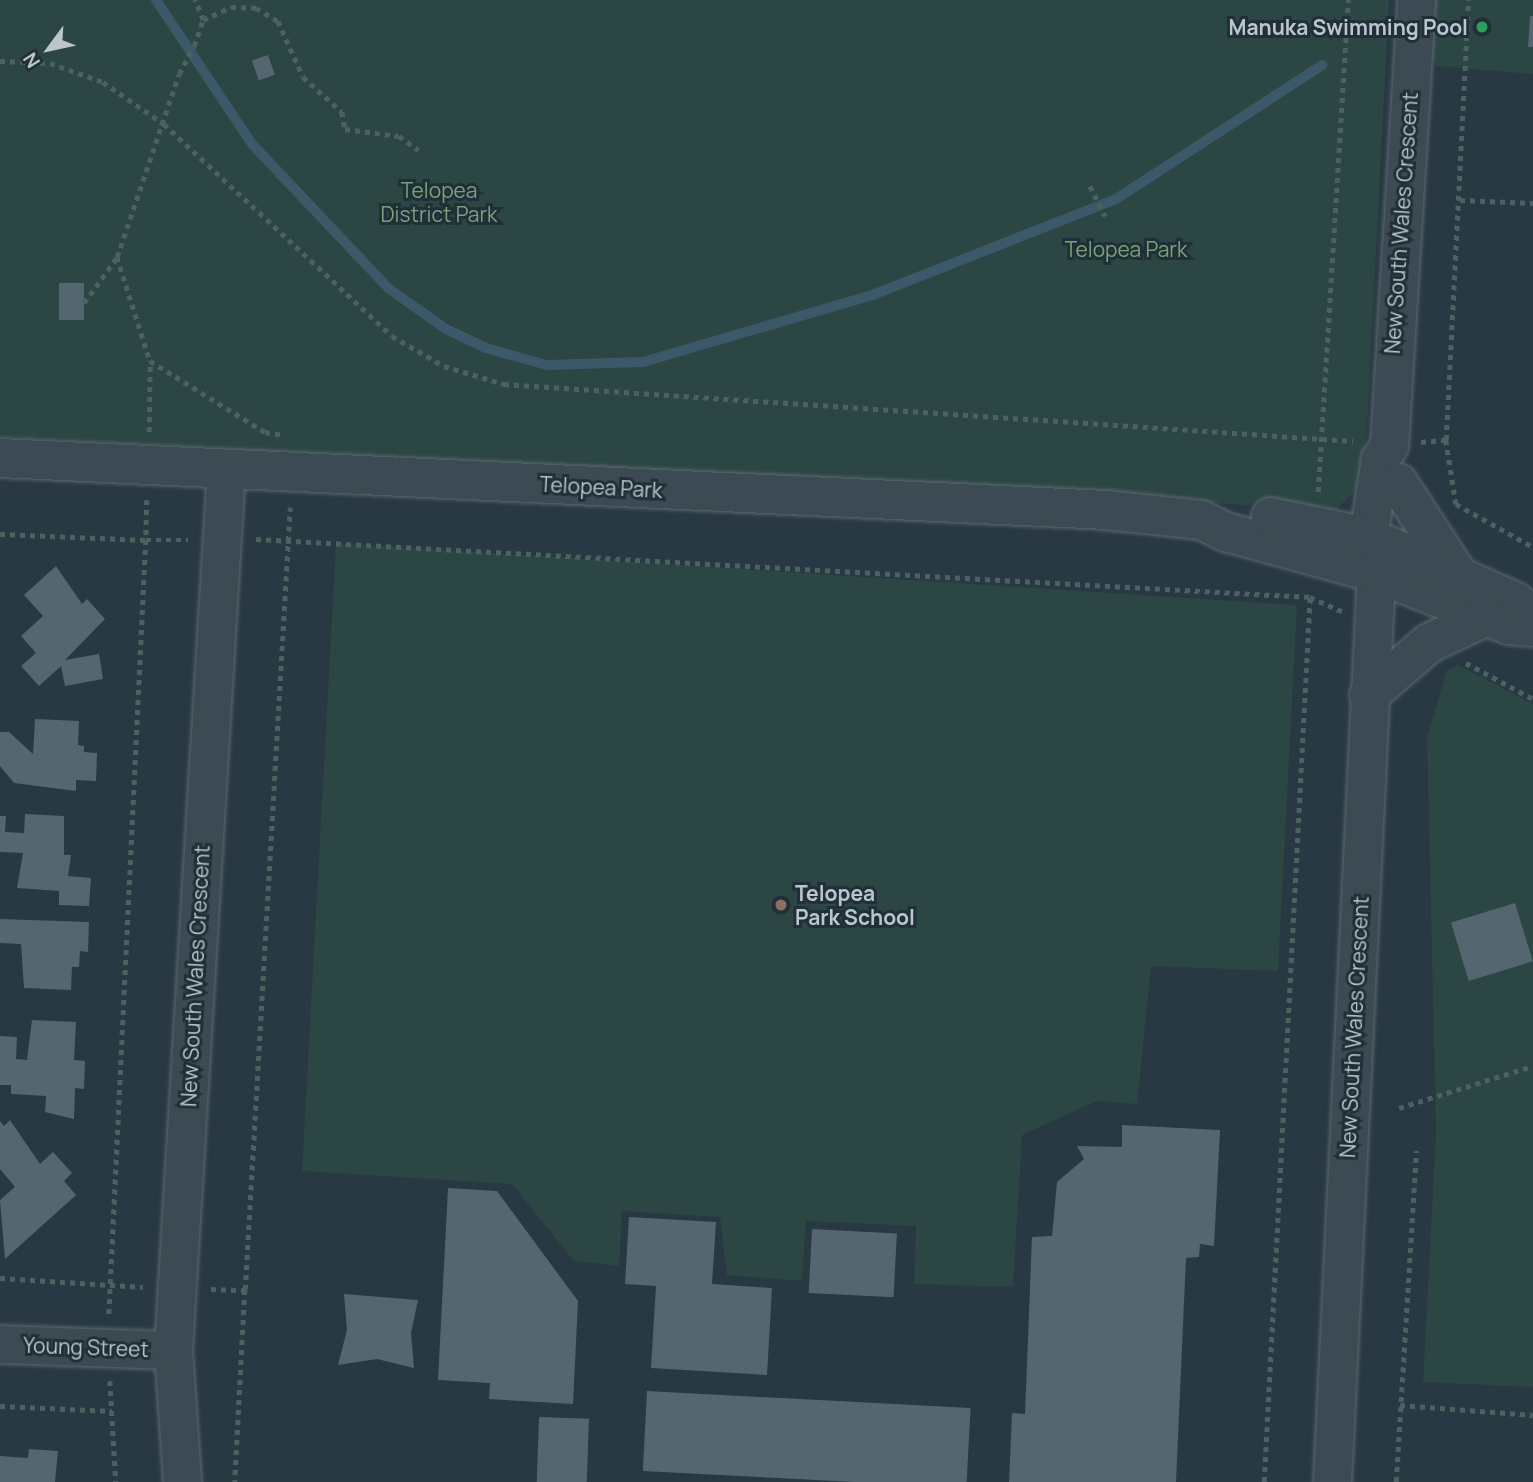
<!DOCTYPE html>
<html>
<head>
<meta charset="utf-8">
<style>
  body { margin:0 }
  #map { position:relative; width:1533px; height:1482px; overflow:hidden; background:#283943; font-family:Manrope,sans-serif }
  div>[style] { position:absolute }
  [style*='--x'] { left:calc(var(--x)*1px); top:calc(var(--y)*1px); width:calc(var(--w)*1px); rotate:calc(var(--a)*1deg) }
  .green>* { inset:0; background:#2b4643 }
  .stream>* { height:10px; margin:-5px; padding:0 5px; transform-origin:5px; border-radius:5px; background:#3c596a }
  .building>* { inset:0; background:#546670; transform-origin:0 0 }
  .path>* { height:4.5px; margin-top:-2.25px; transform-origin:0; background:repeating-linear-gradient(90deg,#4a6260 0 5px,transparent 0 10px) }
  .roads { filter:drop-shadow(0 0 2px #5b6870) drop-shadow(0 0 2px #5b6870) }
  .minor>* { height:37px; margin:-18.5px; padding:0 18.5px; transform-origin:18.5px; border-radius:18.5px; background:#3c4a53 }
  .tertiary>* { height:38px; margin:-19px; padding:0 19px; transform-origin:19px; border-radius:19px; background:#3c4a53 }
  .dots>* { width:19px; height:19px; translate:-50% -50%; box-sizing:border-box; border:4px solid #212f38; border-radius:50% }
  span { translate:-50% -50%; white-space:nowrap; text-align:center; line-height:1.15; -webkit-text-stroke:6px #212f38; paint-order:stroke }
  .poi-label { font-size:21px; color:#bac5cc; font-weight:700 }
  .right { translate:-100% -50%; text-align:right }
  .left { translate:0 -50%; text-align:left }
  .park-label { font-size:21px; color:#78a279 }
  .street-label { font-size:21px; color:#bac5cc }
  .north { position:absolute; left:14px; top:14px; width:70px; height:70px; -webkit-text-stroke:5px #212f38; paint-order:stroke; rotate:237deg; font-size:19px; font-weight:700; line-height:28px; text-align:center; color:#bac5cc }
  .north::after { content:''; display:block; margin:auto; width:24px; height:32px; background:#bac5cc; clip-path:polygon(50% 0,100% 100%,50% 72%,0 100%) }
</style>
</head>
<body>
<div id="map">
  <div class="green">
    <div style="clip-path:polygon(0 0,1389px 0,1365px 467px,1359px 488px,1335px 510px,0 437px)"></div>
    <div style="clip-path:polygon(1432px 0,1533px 0,1533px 74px,1436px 66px,1431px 57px)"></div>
    <div style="clip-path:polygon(336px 543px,1297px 605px,1278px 971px,1151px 966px,1137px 1104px,1097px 1101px,1022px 1135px,1013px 1287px,914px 1284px,916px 1226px,806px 1221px,802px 1281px,727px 1275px,720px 1217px,622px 1211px,619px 1266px,574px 1261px,512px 1184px,302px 1171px)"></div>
    <div style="clip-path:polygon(1458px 665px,1533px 704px,1533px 1387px,1423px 1382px,1436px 1132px,1427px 737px,1447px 670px)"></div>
  </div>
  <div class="stream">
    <div style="--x:156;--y:0;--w:173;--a:56.3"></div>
    <div style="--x:252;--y:144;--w:198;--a:46.6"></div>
    <div style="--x:388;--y:288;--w:71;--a:35.3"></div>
    <div style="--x:446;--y:329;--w:44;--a:25.4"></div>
    <div style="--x:486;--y:348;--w:63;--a:15.6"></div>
    <div style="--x:547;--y:365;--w:96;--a:-1.8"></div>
    <div style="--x:643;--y:362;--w:242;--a:-16.3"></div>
    <div style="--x:875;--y:294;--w:259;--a:-21.5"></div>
    <div style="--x:1116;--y:199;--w:246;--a:-33"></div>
  </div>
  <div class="building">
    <div style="clip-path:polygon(1530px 16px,1533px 16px,1533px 47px,1528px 47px)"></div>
    <div style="left:268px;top:55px;width:21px;height:17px;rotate:71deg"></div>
    <div style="left:84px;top:283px;width:37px;height:25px;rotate:90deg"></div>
    <div style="clip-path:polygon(56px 566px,82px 604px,87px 599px,105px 619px,65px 660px,99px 654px,103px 679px,65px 686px,61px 666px,39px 686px,21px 666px,36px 653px,21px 636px,43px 616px,24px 595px)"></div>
    <div style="clip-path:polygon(35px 719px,79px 721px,78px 745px,84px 746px,84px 752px,97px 753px,96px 781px,76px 780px,76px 791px,14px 783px,0 766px,0 732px,9px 732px,33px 754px)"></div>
    <div style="clip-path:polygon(25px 814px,64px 816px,64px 855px,71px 855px,68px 876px,91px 878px,89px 906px,59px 905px,59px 891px,17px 888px,23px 853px,0 852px,0 816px,6px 816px,5px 832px,24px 833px)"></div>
    <div style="left:1515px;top:903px;width:61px;height:67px;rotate:73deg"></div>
    <div style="clip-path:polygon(0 919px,89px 922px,88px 952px,80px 951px,79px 967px,72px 967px,71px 990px,24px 988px,21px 944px,0 943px)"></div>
    <div style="clip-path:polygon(32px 1020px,76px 1022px,74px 1060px,85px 1061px,84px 1089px,75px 1088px,74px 1119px,45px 1112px,46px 1096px,11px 1094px,11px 1085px,0 1085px,0 1036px,17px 1037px,16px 1059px,27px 1060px)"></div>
    <div style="clip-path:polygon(10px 1120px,40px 1164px,53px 1152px,72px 1173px,64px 1181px,76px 1195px,5px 1259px,0 1200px,15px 1187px,0 1169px,0 1121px,4px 1126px)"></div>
    <div style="clip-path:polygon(1122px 1125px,1220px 1130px,1214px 1246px,1200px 1244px,1199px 1257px,1186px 1258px,1176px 1482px,1009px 1482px,1012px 1413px,1025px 1414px,1032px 1237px,1052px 1236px,1057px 1182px,1084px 1159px,1077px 1146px,1122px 1147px)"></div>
    <div style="clip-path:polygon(448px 1188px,497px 1191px,578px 1301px,573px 1404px,489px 1399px,490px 1383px,438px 1380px)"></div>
    <div style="clip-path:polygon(629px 1217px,716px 1222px,712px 1284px,772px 1288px,767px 1375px,651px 1368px,656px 1286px,625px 1284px)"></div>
    <div style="left:812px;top:1229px;width:85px;height:64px;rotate:3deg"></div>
    <div style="clip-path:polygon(344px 1294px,418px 1300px,411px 1333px,414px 1368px,377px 1359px,338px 1365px,347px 1330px)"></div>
    <div style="left:647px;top:1391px;width:324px;height:80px;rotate:3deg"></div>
    <div style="left:539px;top:1417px;width:50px;height:65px;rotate:2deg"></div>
    <div style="clip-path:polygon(29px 1449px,58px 1451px,55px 1482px,0 1482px,0 1456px,28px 1458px)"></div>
  </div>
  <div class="path">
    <div style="--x:203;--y:20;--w:31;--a:-25"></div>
    <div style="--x:231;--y:7;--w:25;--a:2"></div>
    <div style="--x:256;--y:8;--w:26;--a:31"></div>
    <div style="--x:278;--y:21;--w:61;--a:65.9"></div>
    <div style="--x:303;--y:77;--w:52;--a:41.9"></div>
    <div style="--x:342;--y:112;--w:17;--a:80"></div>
    <div style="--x:345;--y:129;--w:54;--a:7.4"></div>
    <div style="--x:399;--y:136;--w:24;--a:36"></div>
    <div style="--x:0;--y:61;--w:50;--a:2.3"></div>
    <div style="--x:50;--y:63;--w:56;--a:19.7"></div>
    <div style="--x:103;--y:82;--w:74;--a:34.5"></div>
    <div style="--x:164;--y:124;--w:311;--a:42.9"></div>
    <div style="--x:392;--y:336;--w:60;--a:30"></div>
    <div style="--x:444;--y:366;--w:63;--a:16.7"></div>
    <div style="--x:504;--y:384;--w:851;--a:3.84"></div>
    <div style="--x:1090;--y:186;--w:34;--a:63"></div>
    <div style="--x:1460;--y:200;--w:73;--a:2.4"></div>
    <div style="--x:117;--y:257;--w:109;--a:72.4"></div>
    <div style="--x:150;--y:361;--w:135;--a:31.7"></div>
    <div style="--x:265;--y:432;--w:20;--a:9"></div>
    <div style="--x:84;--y:303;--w:57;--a:-54.3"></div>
    <div style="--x:117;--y:257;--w:193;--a:-71.3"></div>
    <div style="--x:179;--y:74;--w:32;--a:-62"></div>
    <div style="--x:194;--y:46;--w:28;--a:-71"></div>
    <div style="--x:203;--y:20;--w:22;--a:-112"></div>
    <div style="--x:149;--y:432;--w:71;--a:-89.2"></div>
    <div style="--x:1446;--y:440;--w:441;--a:-87.1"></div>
    <div style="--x:1421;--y:442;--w:25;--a:-5"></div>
    <div style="--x:1446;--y:440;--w:65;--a:81.1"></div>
    <div style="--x:1456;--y:504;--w:88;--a:29.2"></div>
    <div style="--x:1318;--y:492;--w:493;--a:-86.5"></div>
    <div style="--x:147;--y:500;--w:40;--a:91.4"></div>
    <div style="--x:146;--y:540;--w:42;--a:0"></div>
    <div style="--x:0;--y:534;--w:146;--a:2.4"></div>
    <div style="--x:146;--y:540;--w:777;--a:92.73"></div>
    <div style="--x:256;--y:539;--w:1056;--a:3.15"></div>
    <div style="--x:1310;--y:597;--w:35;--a:24"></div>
    <div style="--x:1466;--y:663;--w:76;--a:28.2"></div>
    <div style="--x:1399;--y:1108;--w:140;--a:-17.4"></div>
    <div style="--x:0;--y:1278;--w:143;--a:3.6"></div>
    <div style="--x:211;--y:1289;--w:34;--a:2"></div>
    <div style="--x:245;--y:1290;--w:192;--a:93"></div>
    <div style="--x:245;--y:1290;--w:784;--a:-86.71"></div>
    <div style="--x:110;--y:1381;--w:101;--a:86.6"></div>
    <div style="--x:1400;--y:1405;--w:133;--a:4.3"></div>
    <div style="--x:0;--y:1406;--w:112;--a:2.6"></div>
    <div style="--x:1264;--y:1482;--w:888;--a:-87.03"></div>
    <div style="--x:1396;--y:1482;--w:332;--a:-86.5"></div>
  </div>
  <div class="roads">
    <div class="minor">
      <div style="--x:0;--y:1344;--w:173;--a:2"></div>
      <div style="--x:182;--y:1482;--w:132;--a:-93.9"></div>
      <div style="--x:173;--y:1350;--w:883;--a:-86.56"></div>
      <div style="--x:1332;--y:1482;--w:910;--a:-87.23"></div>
      <div style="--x:1376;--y:573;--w:37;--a:-103"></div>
      <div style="--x:1368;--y:537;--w:79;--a:-81.3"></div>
      <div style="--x:1380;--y:459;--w:17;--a:-57"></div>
      <div style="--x:1389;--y:445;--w:446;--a:-86.5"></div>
    </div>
    <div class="tertiary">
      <div style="--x:0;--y:458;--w:1107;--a:2.69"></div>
      <div style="--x:1106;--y:510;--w:96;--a:6"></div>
      <div style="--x:1201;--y:520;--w:28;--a:26"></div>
      <div style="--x:1226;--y:532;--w:156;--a:15.3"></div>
      <div style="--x:1376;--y:573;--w:143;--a:21.4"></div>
      <div style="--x:1509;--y:625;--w:24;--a:5"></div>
      <div style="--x:1398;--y:483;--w:110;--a:56.9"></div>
      <div style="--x:1271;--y:517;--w:99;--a:11.7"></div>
      <div style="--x:1368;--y:537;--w:162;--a:23.7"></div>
      <div style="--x:1369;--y:695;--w:79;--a:-40.9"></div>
      <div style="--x:1429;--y:643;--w:64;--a:-25"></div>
    </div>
  </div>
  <div class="dots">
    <div style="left:1482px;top:27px;background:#2e9e5b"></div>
    <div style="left:781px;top:905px;background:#8d6e63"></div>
  </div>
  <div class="poi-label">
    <span class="right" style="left:1468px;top:27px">Manuka Swimming Pool</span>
    <span class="left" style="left:795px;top:905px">Telopea<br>Park School</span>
  </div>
  <div class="park-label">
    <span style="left:439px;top:202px">Telopea<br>District Park</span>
    <span style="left:1126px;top:249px">Telopea Park</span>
  </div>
  <div class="street-label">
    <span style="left:1401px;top:223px;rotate:-86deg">New South Wales Crescent</span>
    <span style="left:601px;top:487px;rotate:3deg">Telopea Park</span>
    <span style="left:195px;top:976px;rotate:-87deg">New South Wales Crescent</span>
    <span style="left:1354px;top:1027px;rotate:-87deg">New South Wales Crescent</span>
    <span style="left:86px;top:1347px;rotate:2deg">Young Street</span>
  </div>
  <div class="north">N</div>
</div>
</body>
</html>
